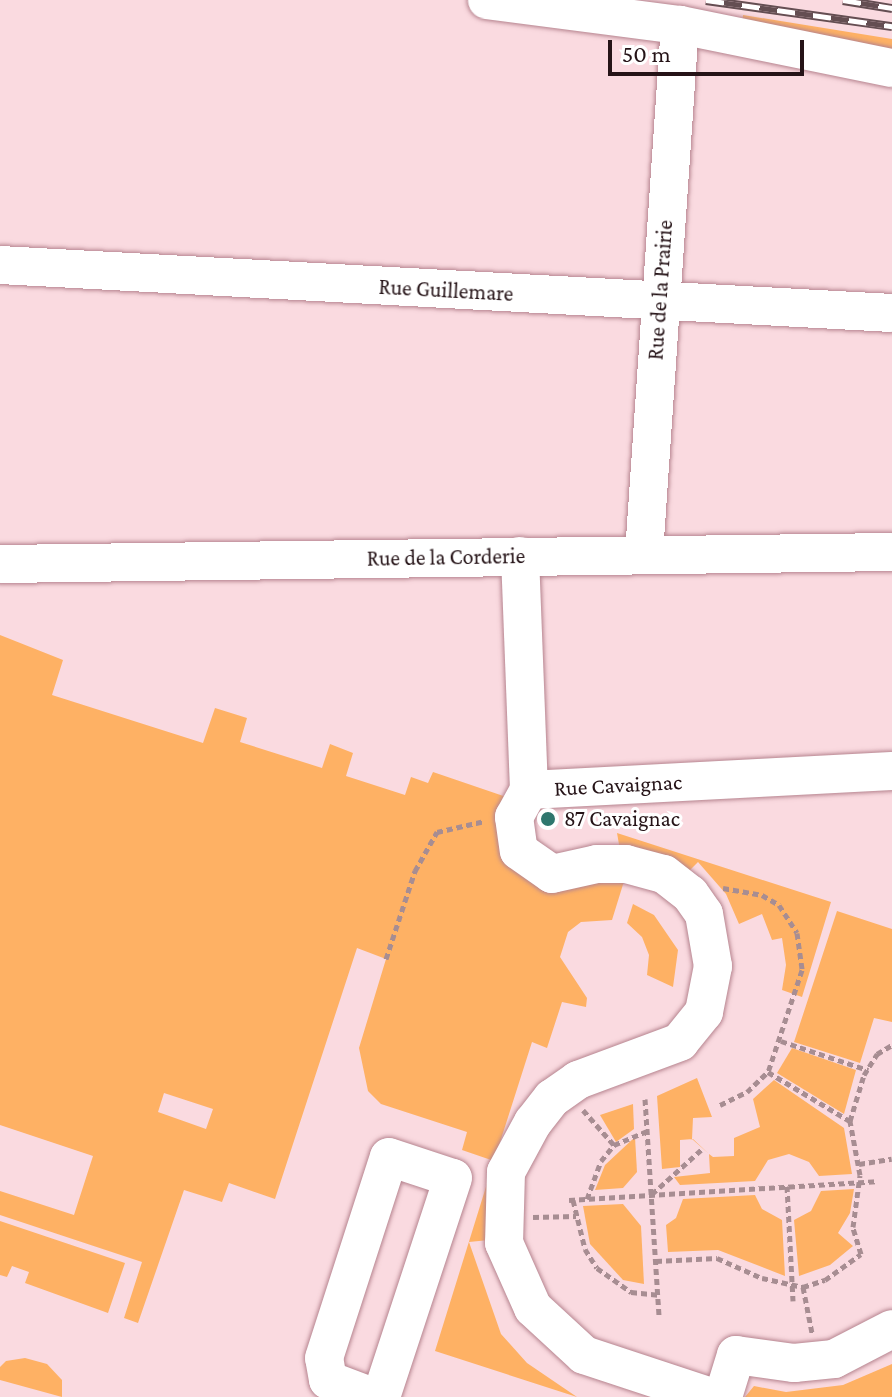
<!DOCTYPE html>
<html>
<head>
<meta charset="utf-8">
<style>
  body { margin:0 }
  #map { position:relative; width:892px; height:1397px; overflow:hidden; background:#fadae0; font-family:"Crimson Pro",serif }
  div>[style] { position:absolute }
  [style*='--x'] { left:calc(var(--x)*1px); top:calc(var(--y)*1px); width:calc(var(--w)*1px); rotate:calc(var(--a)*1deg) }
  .green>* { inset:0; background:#feb164 }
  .path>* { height:5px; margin-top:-2.5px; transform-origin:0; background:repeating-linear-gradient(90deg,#a78d92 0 6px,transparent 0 10px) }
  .roads { filter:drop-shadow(0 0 2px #b6848f) drop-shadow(0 0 2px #b6848f) }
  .minor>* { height:38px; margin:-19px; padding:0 19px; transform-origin:19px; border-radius:19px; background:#fff }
  .rail>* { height:9px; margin-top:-4.5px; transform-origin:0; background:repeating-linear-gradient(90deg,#fff 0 18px,#644e52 0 36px); box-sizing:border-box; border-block:2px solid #644e52 }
  .dots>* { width:22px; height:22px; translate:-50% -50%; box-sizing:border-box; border:4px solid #fff; border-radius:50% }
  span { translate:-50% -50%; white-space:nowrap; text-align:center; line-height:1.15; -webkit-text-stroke:6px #fff; paint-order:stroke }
  .street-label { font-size:22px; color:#251317 }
  .poi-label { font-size:22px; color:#251317 }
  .left { translate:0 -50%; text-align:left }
  .scale { position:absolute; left:608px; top:40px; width:196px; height:36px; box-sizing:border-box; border:4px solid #251317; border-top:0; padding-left:10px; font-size:24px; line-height:28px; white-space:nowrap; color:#251317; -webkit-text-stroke:6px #fff; paint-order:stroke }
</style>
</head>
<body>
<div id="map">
  <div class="green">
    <div style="clip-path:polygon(743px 15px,892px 39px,892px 58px,742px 26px)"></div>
    <div style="clip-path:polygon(evenodd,0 635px,63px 660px,52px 695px,203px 743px,215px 708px,247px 718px,240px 742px,322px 768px,330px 744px,353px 753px,346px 776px,405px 795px,411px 777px,428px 783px,433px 772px,512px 799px,552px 891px,625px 878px,612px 920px,581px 922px,568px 932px,560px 957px,587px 998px,586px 1007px,562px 1002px,547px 1048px,532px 1042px,494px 1161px,486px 1209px,489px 1240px,469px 1242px,501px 1334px,527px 1363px,577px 1397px,435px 1351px,494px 1161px,462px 1150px,467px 1132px,381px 1104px,368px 1091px,359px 1048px,386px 959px,357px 948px,275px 1199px,229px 1183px,222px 1202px,184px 1190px,138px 1323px,124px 1318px,142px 1262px,0 1215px,0 1191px,74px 1215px,93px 1156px,0 1125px,0 635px,164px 1093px,213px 1109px,206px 1129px,158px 1112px,164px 1093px)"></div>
    <div style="clip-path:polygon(617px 833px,831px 902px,802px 997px,782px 990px,786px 965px,782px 938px,772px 940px,762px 914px,739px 924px,726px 894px,698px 862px,683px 877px,621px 856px)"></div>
    <div style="clip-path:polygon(633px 904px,654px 915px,678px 950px,673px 987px,647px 975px,649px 955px,642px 937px,627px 923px)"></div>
    <div style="clip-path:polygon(837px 911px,892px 929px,892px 1022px,874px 1018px,860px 1063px,794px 1042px)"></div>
    <div style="clip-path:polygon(792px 1048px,856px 1070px,844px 1114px,777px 1073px)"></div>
    <div style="clip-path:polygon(697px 1078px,712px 1117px,693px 1118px,692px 1139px,709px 1154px,713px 1157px,734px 1156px,734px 1138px,760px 1127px,753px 1099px,774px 1080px,844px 1128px,852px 1174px,819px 1176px,809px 1162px,789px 1154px,768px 1160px,755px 1181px,680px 1185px,674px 1177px,710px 1173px,709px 1154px,693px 1139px,680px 1140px,680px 1167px,662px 1169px,657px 1096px)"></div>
    <div style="clip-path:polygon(633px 1104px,634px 1129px,616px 1142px,600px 1115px)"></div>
    <div style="clip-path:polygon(635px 1137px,637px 1172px,623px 1188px,595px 1190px,605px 1165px)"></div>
    <div style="clip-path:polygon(854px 1189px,850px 1213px,838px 1233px,853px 1246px,830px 1265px,799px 1276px,794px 1220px,811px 1211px,821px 1191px)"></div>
    <div style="clip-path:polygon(755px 1195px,762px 1209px,782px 1220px,785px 1276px,718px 1250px,668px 1252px,666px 1225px,676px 1218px,683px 1199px)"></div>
    <div style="clip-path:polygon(623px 1204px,641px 1226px,644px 1284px,623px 1280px,590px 1244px,583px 1206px)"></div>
    <div style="clip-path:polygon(0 1221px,125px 1263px,108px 1313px,25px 1283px,29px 1272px,12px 1266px,7px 1277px,0 1275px)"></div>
    <div style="clip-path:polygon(25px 1358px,47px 1364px,62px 1380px,62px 1397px,0 1380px,0 1367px,6px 1361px)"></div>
    <div style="clip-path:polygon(892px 1364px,892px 1397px,745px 1397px,754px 1386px,786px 1392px,843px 1385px)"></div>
  </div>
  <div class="path">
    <div style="--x:723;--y:888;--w:40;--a:10"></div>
    <div style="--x:762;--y:895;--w:20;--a:30"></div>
    <div style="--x:779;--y:905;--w:33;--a:57"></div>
    <div style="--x:797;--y:933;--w:37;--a:82"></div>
    <div style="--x:802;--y:970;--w:108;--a:108.4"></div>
    <div style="--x:768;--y:1072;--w:96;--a:30.9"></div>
    <div style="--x:386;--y:959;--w:93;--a:-71.8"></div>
    <div style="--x:415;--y:871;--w:45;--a:-60.6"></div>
    <div style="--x:437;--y:832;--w:49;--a:-12.9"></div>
    <div style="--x:781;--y:1041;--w:92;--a:18.4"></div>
    <div style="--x:645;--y:1099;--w:216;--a:86.3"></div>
    <div style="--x:720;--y:1105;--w:30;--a:-26"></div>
    <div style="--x:747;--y:1092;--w:29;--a:-44"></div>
    <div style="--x:583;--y:1110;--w:47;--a:48.5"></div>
    <div style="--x:859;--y:1164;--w:33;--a:-9"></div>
    <div style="--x:787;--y:1186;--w:115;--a:87"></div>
    <div style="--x:652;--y:1194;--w:69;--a:-42"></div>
    <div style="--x:587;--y:1199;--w:40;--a:-69.8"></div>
    <div style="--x:601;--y:1161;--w:21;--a:-51"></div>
    <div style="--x:614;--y:1145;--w:36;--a:-23"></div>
    <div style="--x:569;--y:1200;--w:308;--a:-3.5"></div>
    <div style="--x:573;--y:1200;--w:50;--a:76.2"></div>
    <div style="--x:585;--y:1249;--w:22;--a:58"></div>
    <div style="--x:597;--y:1268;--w:42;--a:35.2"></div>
    <div style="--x:631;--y:1292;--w:27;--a:6"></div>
    <div style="--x:533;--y:1217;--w:43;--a:-1.3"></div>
    <div style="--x:656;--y:1261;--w:61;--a:-2.8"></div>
    <div style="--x:717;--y:1258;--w:49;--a:24"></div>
    <div style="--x:762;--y:1278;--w:42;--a:12.4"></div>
    <div style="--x:803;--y:1287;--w:23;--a:-18"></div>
    <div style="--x:825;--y:1280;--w:44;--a:-35.8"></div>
    <div style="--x:861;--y:1254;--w:28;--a:-107"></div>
    <div style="--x:853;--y:1227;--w:52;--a:-82.3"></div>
    <div style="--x:860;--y:1175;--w:55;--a:-100.5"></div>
    <div style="--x:850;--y:1121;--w:48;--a:-73.1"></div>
    <div style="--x:864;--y:1075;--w:25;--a:-58"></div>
    <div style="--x:877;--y:1054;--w:17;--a:-31"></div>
    <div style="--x:803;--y:1287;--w:47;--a:78.9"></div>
  </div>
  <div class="roads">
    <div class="minor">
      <div style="--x:487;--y:0;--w:195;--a:7.4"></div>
      <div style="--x:680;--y:25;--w:216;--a:11.5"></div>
      <div style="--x:0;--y:265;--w:893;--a:3.08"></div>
      <div style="--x:644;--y:554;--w:530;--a:-86.11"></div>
      <div style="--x:520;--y:556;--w:234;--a:87.8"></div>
      <div style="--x:529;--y:790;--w:363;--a:-3"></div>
      <div style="--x:0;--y:564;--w:892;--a:-0.77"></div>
      <div style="--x:529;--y:790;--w:31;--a:119"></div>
      <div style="--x:514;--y:817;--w:34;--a:82"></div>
      <div style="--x:519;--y:851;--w:40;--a:34.9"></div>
      <div style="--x:552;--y:874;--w:46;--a:-12.5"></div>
      <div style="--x:597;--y:864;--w:29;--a:0"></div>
      <div style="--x:626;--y:864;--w:39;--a:15"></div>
      <div style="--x:664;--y:874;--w:33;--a:38"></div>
      <div style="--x:690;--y:894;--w:24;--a:55"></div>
      <div style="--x:704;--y:914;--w:53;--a:80.2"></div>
      <div style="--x:713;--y:966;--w:47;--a:101.1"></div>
      <div style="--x:704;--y:1012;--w:38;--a:129"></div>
      <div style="--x:680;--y:1042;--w:109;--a:159.6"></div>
      <div style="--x:578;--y:1080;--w:32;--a:145"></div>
      <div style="--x:552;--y:1098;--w:31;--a:128"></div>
      <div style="--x:533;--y:1122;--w:57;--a:118.4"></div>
      <div style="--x:506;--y:1172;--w:71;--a:91.6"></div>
      <div style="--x:504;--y:1243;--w:71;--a:66"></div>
      <div style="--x:533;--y:1308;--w:69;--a:42.7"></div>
      <div style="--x:584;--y:1355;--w:134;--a:18.3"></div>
      <div style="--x:373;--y:1397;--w:48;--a:-159.3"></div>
      <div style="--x:328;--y:1380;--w:22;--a:-100"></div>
      <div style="--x:324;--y:1358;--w:211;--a:-72.1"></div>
      <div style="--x:389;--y:1157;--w:67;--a:18.2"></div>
      <div style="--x:453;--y:1178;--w:231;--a:108.2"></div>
      <div style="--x:723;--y:1397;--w:44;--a:-72.8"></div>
      <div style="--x:736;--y:1355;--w:59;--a:7.9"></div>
      <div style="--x:794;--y:1363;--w:40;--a:-5.7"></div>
      <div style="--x:834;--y:1359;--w:65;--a:-27.3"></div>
    </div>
  </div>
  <div class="rail">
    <div style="--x:706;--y:0;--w:188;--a:8"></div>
    <div style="--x:843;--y:0;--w:50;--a:9.3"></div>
  </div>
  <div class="dots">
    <div style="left:548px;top:819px;background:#2f766d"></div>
  </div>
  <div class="street-label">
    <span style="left:446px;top:290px;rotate:3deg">Rue Guillemare</span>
    <span style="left:660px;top:290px;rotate:-86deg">Rue de la Prairie</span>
    <span style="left:446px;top:557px;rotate:-1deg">Rue de la Corderie</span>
    <span style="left:618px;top:785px;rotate:-3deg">Rue Cavaignac</span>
  </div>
  <div class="poi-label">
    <span class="left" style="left:564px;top:819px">87 Cavaignac</span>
  </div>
  <div class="scale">50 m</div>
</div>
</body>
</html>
